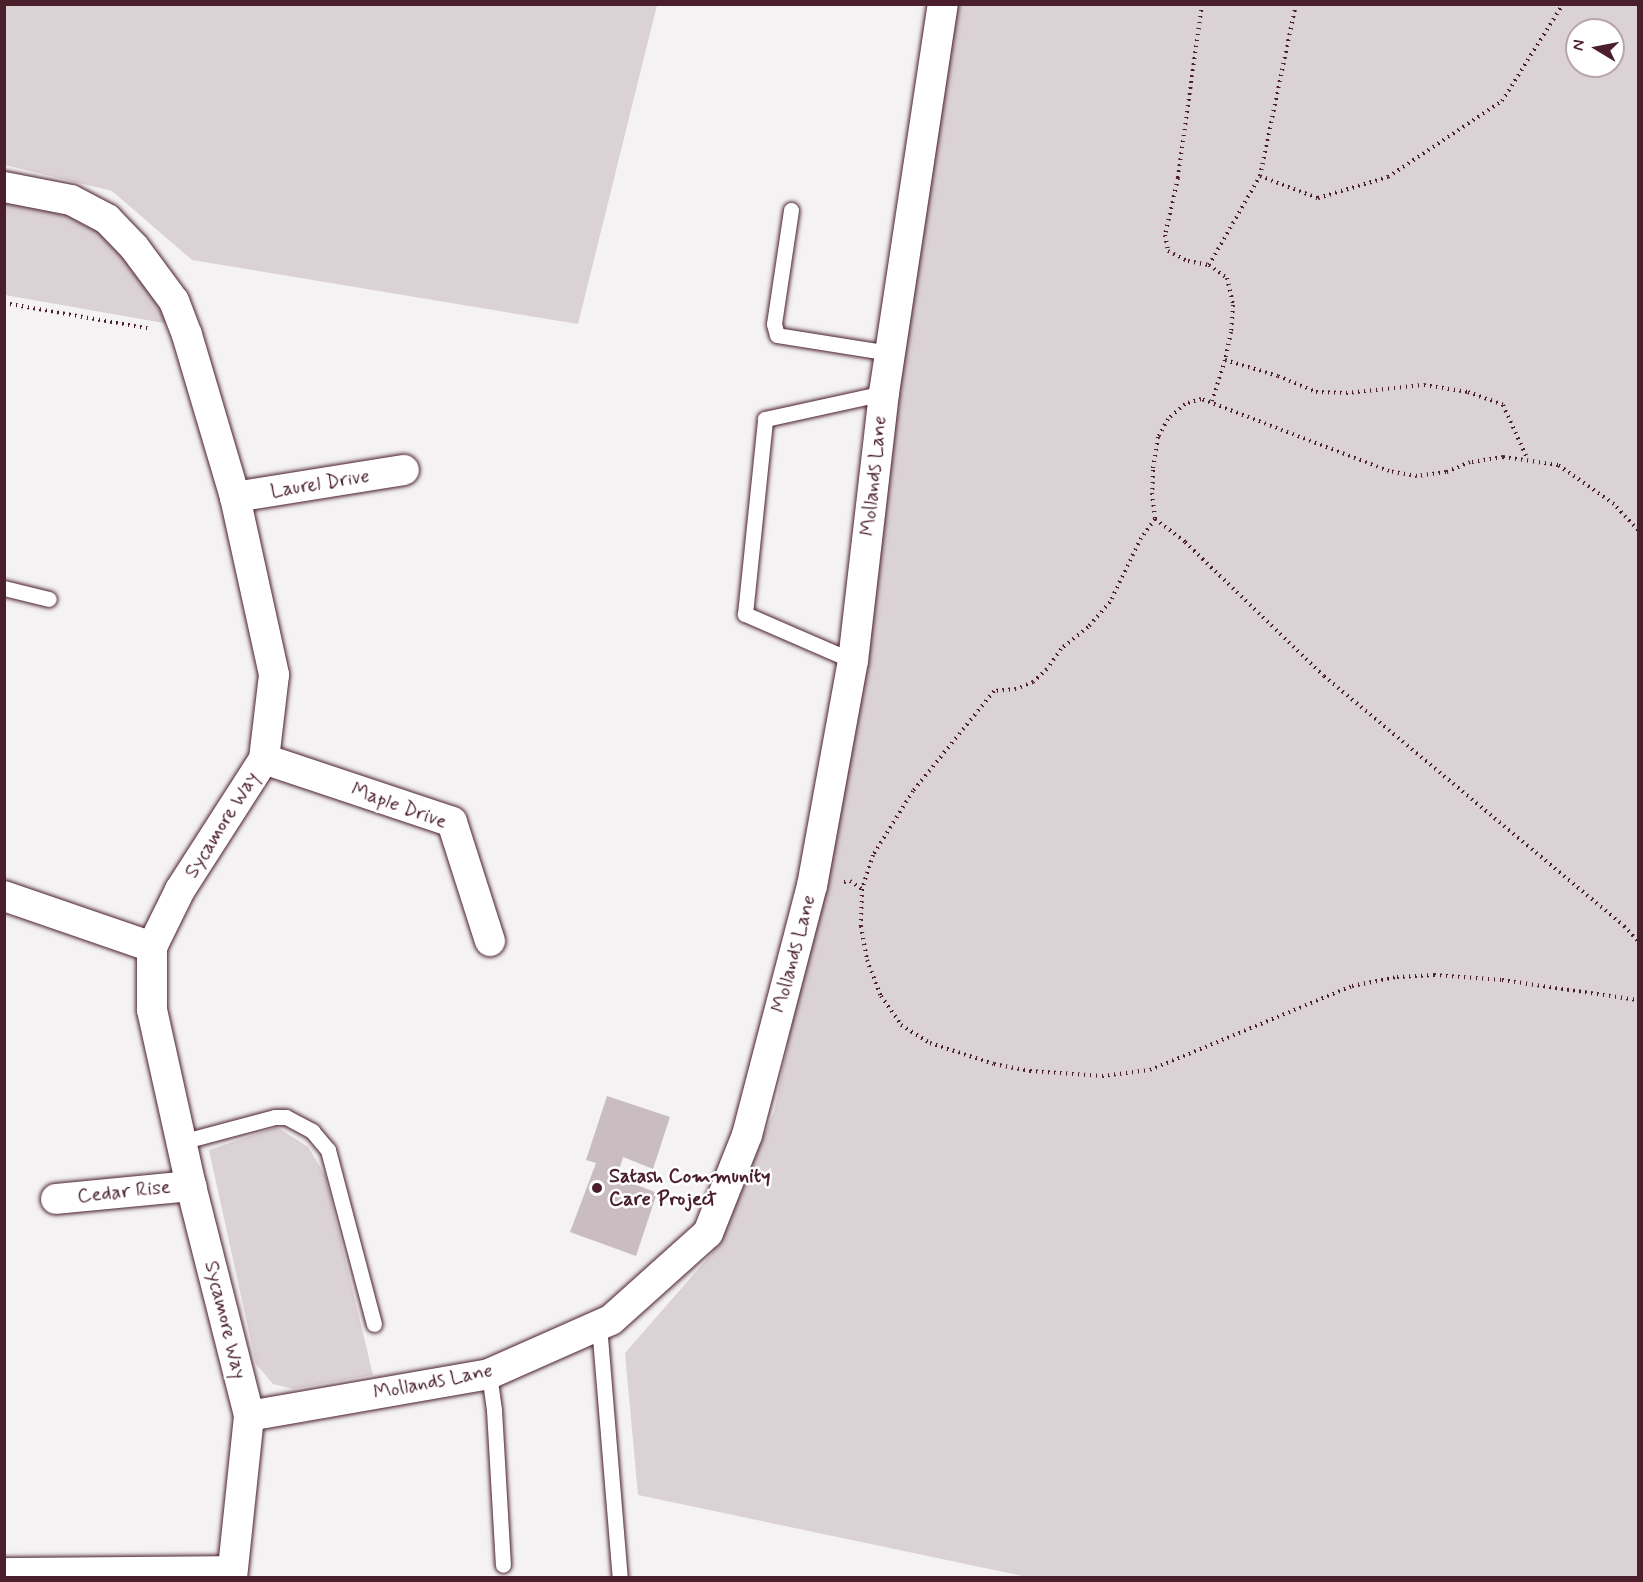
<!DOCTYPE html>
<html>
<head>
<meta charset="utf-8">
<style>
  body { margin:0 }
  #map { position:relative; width:1643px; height:1582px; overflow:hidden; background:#f4f2f2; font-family:Mynerve,sans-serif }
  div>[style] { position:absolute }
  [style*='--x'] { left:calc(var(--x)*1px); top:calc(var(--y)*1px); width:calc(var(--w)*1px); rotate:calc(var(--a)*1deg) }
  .green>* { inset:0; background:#dbd2d5 }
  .building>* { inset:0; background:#cabdc1 }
  .path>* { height:4px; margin-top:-2px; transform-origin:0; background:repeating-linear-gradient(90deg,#4a1f2b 0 1.5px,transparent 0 6px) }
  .roads { filter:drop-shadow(0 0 2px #4a1f2b) drop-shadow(0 0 2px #4a1f2b) }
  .lane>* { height:15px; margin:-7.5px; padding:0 7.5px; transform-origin:7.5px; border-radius:7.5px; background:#fff }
  .street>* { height:30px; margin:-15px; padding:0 15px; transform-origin:15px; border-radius:15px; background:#fff }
  .dots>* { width:16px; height:16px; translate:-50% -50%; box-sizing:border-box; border:3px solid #fff; border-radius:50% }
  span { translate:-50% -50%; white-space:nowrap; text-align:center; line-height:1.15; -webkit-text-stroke:5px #fff; paint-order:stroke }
  .street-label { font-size:20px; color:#4a1f2b }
  .poi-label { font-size:20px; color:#4a1f2b; font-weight:700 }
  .left { translate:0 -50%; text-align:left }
  .frame { position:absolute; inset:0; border:6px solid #4a1f2b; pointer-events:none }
  .north { position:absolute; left:1565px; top:18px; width:60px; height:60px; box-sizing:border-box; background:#fff; border:2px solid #b7a5aa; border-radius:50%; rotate:280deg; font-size:16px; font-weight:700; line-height:24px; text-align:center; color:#4a1f2b }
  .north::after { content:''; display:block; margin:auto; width:21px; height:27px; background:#4a1f2b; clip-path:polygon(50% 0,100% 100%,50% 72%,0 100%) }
</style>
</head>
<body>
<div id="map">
  <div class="green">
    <div style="clip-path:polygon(5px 4px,657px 5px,578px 324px,192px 260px,112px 191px,5px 165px)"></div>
    <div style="clip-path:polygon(evenodd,956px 5px,1638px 5px,1638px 1577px,1027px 1577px,638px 1495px,625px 1353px,713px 1252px,774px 1112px,794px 1013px,956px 5px,1577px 30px,1613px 30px,1613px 66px,1577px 66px,1577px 30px)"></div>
    <div style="clip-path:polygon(4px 198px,55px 207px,97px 223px,175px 325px,5px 295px)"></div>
    <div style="clip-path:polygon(277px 1127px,308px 1147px,325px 1175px,373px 1375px,293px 1389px,273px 1384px,256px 1364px,209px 1150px)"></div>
  </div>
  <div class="building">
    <div style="clip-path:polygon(607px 1096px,670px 1117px,653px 1169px,623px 1157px,617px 1177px,657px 1193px,636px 1256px,570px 1232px,596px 1163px,586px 1160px)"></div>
  </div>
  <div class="path">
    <div style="--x:1202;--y:4;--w:176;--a:97.9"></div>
    <div style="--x:1178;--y:178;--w:58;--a:102.8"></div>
    <div style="--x:1165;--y:235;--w:16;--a:79"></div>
    <div style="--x:1168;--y:251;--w:22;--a:27"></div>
    <div style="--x:1188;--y:261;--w:21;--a:11"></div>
    <div style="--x:1209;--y:265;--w:22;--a:36"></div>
    <div style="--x:1227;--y:278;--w:28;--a:77"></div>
    <div style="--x:1233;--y:305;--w:27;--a:94"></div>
    <div style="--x:1231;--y:332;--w:29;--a:102"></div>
    <div style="--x:1225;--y:360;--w:43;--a:107.6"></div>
    <div style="--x:1260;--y:176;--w:62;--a:20.8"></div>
    <div style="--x:1318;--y:198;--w:73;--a:-16.7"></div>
    <div style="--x:1388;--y:177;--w:137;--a:-33.7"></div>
    <div style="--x:1502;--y:101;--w:115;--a:-57.8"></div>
    <div style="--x:1209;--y:265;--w:103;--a:-60.2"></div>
    <div style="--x:1260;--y:176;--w:176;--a:-78.2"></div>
    <div style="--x:4;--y:303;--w:149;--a:10"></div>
    <div style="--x:1225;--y:360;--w:55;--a:16.8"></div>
    <div style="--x:1278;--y:376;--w:41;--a:22.8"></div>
    <div style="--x:1316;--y:392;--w:30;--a:2"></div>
    <div style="--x:1346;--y:393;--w:78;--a:-5.9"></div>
    <div style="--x:1424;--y:385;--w:45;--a:9"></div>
    <div style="--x:1468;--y:392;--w:37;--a:20"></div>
    <div style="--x:1503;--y:405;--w:58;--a:65.6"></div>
    <div style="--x:1155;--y:519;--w:24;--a:126"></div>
    <div style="--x:1141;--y:538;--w:71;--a:115.8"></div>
    <div style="--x:1110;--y:602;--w:33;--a:131"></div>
    <div style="--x:1088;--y:627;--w:35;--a:141"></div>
    <div style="--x:1061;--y:649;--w:24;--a:125"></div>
    <div style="--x:1047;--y:669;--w:19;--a:137"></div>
    <div style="--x:1033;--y:682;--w:18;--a:158"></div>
    <div style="--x:1016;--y:689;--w:22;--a:175"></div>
    <div style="--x:994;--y:691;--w:129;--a:129"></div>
    <div style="--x:913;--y:791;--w:75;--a:122"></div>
    <div style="--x:873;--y:855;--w:36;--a:108"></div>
    <div style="--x:862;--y:889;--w:37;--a:92"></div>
    <div style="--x:861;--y:926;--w:35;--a:80"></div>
    <div style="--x:867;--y:960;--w:39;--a:69"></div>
    <div style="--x:881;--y:996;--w:35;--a:55"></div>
    <div style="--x:901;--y:1025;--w:34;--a:32"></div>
    <div style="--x:930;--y:1043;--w:67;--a:18.2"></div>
    <div style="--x:994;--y:1064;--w:37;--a:11"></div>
    <div style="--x:1030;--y:1071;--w:72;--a:4"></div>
    <div style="--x:1102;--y:1076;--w:48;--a:-7.1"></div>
    <div style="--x:1150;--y:1070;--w:219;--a:-22.6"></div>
    <div style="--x:1352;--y:986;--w:46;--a:-11.3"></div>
    <div style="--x:1397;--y:977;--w:37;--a:-3"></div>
    <div style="--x:1434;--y:975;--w:68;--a:4.2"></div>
    <div style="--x:1502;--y:980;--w:137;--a:8.4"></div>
    <div style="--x:1638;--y:530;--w:35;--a:-133"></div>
    <div style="--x:1614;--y:504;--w:68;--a:-145.1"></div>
    <div style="--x:1558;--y:465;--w:56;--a:-171.7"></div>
    <div style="--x:1503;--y:457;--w:33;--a:171"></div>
    <div style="--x:1470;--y:462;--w:26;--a:157"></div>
    <div style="--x:1446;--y:472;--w:29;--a:172"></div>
    <div style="--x:1417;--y:476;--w:28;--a:-170"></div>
    <div style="--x:1389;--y:471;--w:201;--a:-159"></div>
    <div style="--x:1201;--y:399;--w:17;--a:163"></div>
    <div style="--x:1185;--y:404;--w:23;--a:139"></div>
    <div style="--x:1168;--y:419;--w:21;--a:119"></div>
    <div style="--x:1158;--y:437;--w:33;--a:99"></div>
    <div style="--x:1153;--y:470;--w:23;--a:92"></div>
    <div style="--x:1152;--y:493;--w:26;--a:83"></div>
    <div style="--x:1155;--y:519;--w:38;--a:37"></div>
    <div style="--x:1185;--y:542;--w:193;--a:44"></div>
    <div style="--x:1324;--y:676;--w:391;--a:39.8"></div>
    <div style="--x:1624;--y:926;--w:21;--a:47"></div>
    <div style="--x:844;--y:882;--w:6;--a:-9"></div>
    <div style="--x:850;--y:881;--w:14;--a:34"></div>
  </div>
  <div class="roads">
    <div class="lane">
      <div style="--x:791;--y:210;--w:115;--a:98.5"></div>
      <div style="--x:774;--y:324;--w:11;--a:75"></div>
      <div style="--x:777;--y:335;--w:114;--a:9.1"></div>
      <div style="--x:4;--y:588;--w:46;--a:13.7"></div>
      <div style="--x:853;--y:661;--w:118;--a:-156.5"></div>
      <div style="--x:745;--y:614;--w:196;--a:-84.1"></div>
      <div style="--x:765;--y:419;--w:122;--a:-12.3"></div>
      <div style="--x:181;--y:1142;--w:97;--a:-14.9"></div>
      <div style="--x:275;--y:1117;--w:11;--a:0"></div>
      <div style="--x:286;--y:1117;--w:30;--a:28"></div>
      <div style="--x:312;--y:1131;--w:25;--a:50"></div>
      <div style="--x:328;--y:1150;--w:180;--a:75.2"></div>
      <div style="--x:599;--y:1325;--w:254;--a:85.3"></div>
      <div style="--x:489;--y:1374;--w:36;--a:82"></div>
      <div style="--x:494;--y:1410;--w:155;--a:86.7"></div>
    </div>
    <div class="street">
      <div style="--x:4;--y:187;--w:68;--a:11"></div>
      <div style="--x:71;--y:200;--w:41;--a:27.8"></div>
      <div style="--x:107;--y:219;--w:39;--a:46"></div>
      <div style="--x:134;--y:247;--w:67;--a:53.5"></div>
      <div style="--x:174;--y:301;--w:36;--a:69"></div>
      <div style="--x:187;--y:335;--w:169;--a:73.5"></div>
      <div style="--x:235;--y:497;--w:182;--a:77.6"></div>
      <div style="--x:274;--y:675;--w:85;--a:96.8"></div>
      <div style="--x:264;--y:759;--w:156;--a:122.7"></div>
      <div style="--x:180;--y:890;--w:64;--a:116.2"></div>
      <div style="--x:152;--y:947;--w:63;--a:90"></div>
      <div style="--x:152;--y:1010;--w:180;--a:77.5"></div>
      <div style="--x:191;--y:1186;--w:237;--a:75.8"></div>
      <div style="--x:235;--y:497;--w:171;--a:-9.1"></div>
      <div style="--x:264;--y:759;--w:198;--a:18.5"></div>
      <div style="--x:452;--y:822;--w:125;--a:72.3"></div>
      <div style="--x:4;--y:896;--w:157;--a:19"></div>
      <div style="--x:56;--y:1199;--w:136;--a:-5.5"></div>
      <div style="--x:4;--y:1573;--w:228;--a:-0.5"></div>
      <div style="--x:232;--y:1578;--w:163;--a:-84"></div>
      <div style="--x:249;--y:1416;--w:244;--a:-9.9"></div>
      <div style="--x:489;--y:1374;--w:133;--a:-23.9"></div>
      <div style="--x:611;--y:1320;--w:130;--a:-41.9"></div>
      <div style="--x:708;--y:1233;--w:105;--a:-68.3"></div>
      <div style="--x:747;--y:1135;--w:257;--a:-75.4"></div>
      <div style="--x:812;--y:886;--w:229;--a:-79.7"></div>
      <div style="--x:853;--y:661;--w:270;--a:-83.4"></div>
      <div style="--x:884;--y:393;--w:393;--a:-81.4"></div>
    </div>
  </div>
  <div class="dots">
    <div style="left:597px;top:1188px;background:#4a1f2b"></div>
  </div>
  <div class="street-label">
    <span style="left:874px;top:476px;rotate:-84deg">Mollands Lane</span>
    <span style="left:320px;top:484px;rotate:-9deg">Laurel Drive</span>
    <span style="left:399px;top:806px;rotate:20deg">Maple Drive</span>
    <span style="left:222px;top:825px;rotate:-58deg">Sycamore Way</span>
    <span style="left:794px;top:954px;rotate:-75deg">Mollands Lane</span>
    <span style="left:124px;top:1192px;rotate:-6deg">Cedar Rise</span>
    <span style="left:225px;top:1320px;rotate:76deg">Sycamore Way</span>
    <span style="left:433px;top:1382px;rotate:-11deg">Mollands Lane</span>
  </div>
  <div class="poi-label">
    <span class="left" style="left:609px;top:1188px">Satash Community<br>Care Project</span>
  </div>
  <div class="frame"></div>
  <div class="north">N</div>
</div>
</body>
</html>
